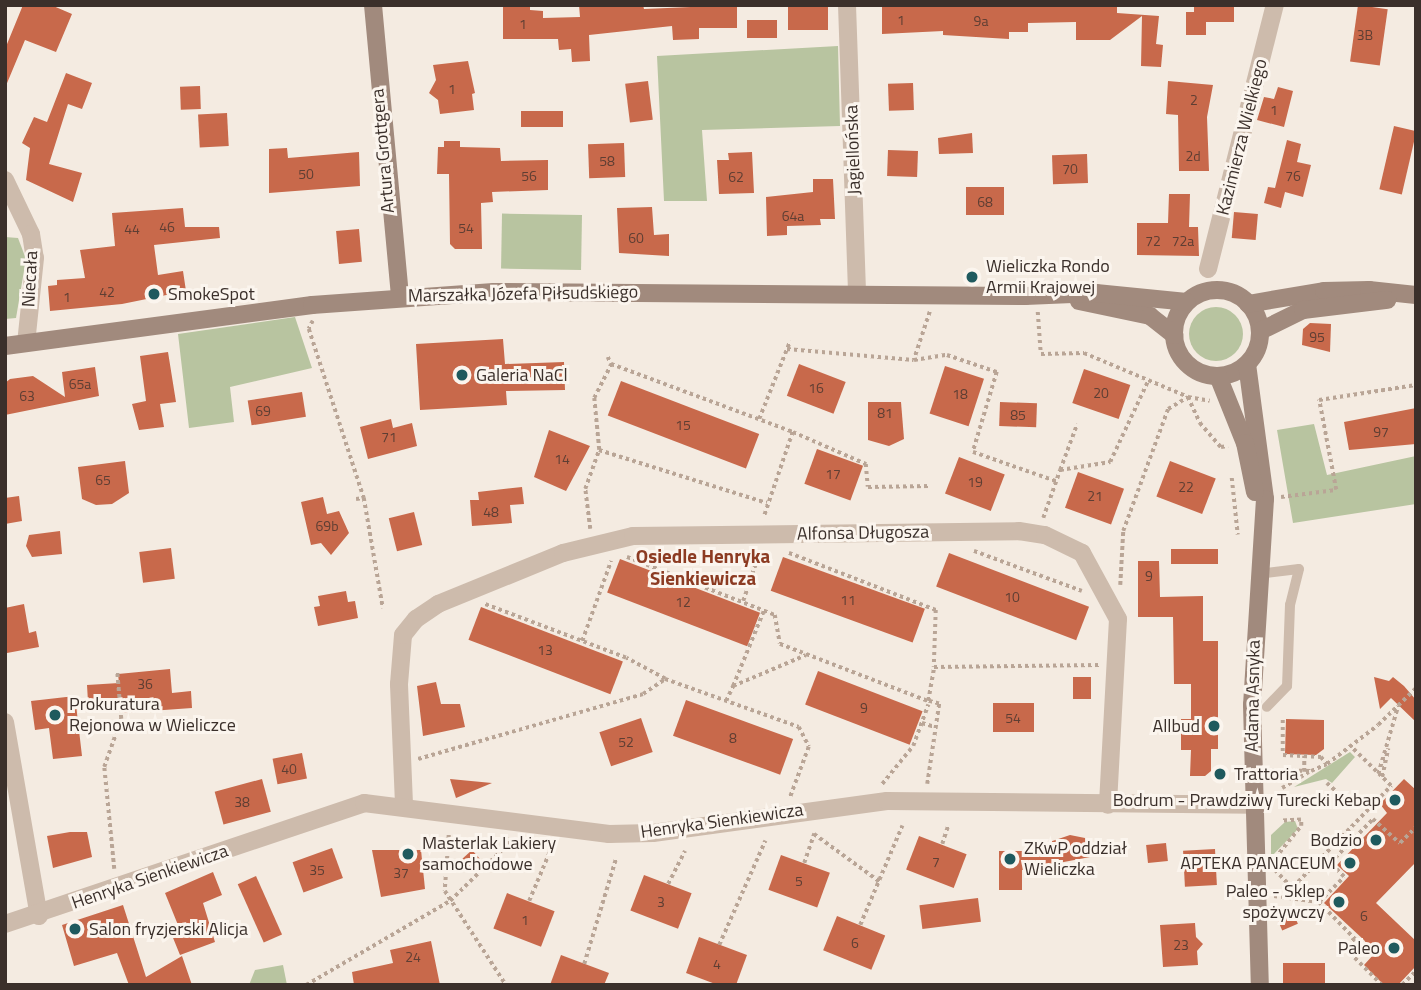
<!DOCTYPE html>
<html>
<head>
<meta charset="utf-8">
<style>
  body { margin:0 }
  #map { position:relative; width:1421px; height:990px; overflow:hidden; background:#f4ebe1; font-family:"Titillium Web",sans-serif }
  div>[style] { position:absolute }
  [style*='--x'] { left:calc(var(--x)*1px); top:calc(var(--y)*1px); width:calc(var(--w)*1px); rotate:calc(var(--a)*1deg) }
  .green>* { inset:0; background:#b8c4a0; transform-origin:0 0 }
  .round { border-radius:50% }
  .building>* { inset:0; background:#c8694b; transform-origin:0 0 }
  .path>* { height:3.5px; margin-top:-1.75px; transform-origin:0; background:repeating-linear-gradient(90deg,#b9a596 0 3.5px,transparent 0 7px) }
  .lane>* { height:10px; margin:-5px; padding:0 5px; transform-origin:5px; border-radius:5px; background:#cdbbac }
  .street>* { height:18px; margin:-9px; padding:0 9px; transform-origin:9px; border-radius:9px; background:#cdbbac }
  .secondary>* { height:18px; margin:-9px; padding:0 9px; transform-origin:9px; border-radius:9px; background:#a18a7d }
  .secondary>.ring { margin:-9px; padding:0; box-sizing:content-box; background:none; border:18px solid #a18a7d; border-radius:50% }
  .dots>* { width:19px; height:19px; translate:-50% -50%; box-sizing:border-box; border:4px solid #fbf5ee; border-radius:50% }
  span { translate:-50% -50%; white-space:nowrap; text-align:center; line-height:1.15; -webkit-text-stroke:6px #fbf5ee; paint-order:stroke }
  .number-label { font-size:14px; color:#5e3e33 }
  .number-label span { -webkit-text-stroke-width:0 }
  .street-label { font-size:18px; color:#3b302b }
  .poi-label { font-size:18px; color:#3b302b }
  .left { translate:0 -50%; text-align:left }
  .right { translate:-100% -50%; text-align:right }
  .neighbourhood-label { font-size:19px; color:#8c3b22; font-weight:700 }
  .frame { position:absolute; inset:0; border:7px solid #3b302b; pointer-events:none }
</style>
</head>
<body>
<div id="map">
  <div class="green">
    <div style="clip-path:polygon(838px 46px,840px 126px,702px 130px,707px 201px,664px 201px,657px 56px)"></div>
    <div style="left:582px;top:215px;width:55px;height:80px;rotate:91deg"></div>
    <div style="clip-path:polygon(5px 237px,18px 238px,26px 259px,16px 318px,5px 319px)"></div>
    <div class="round" style="left:1189px;top:307px;width:54px;height:54px"></div>
    <div style="clip-path:polygon(295px 317px,312px 368px,230px 387px,234px 422px,189px 428px,178px 334px)"></div>
    <div style="clip-path:polygon(1314px 424px,1327px 475px,1416px 456px,1416px 504px,1293px 523px,1277px 430px)"></div>
    <div style="clip-path:polygon(1350px 752px,1355px 757px,1332px 783px,1326px 779px,1294px 787px)"></div>
    <div style="clip-path:polygon(1295px 821px,1298px 829px,1271px 857px,1271px 835px,1285px 822px)"></div>
    <div style="clip-path:polygon(283px 965px,287px 985px,249px 985px,255px 970px)"></div>
  </div>
  <div class="building">
    <div style="clip-path:polygon(23px 5px,51px 5px,72px 14px,56px 52px,25px 40px,5px 88px,5px 49px)"></div>
    <div style="clip-path:polygon(503px 5px,530px 5px,530px 10px,543px 11px,543px 18px,580px 17px,579px 5px,643px 5px,644px 9px,737px 5px,737px 28px,699px 28px,699px 39px,673px 40px,672px 26px,589px 35px,590px 61px,572px 62px,571px 49px,559px 50px,558px 39px,503px 39px)"></div>
    <div style="left:788px;top:5px;width:40px;height:25px"></div>
    <div style="clip-path:polygon(882px 5px,1117px 5px,1117px 13px,1159px 16px,1156px 44px,1163px 45px,1161px 67px,1141px 66px,1142px 16px,1110px 40px,1076px 40px,1076px 22px,1028px 23px,1028px 32px,1009px 32px,1009px 39px,943px 35px,943px 31px,882px 34px)"></div>
    <div style="clip-path:polygon(1234px 5px,1234px 22px,1206px 22px,1206px 35px,1186px 35px,1186px 12px,1194px 12px,1194px 7px)"></div>
    <div style="left:1358px;top:5px;width:30px;height:57px;rotate:8deg"></div>
    <div style="left:747px;top:20px;width:30px;height:18px"></div>
    <div style="clip-path:polygon(468px 61px,475px 93px,472px 94px,474px 110px,440px 114px,438px 100px,429px 93px,436px 80px,433px 65px)"></div>
    <div style="clip-path:polygon(66px 73px,92px 83px,82px 109px,68px 104px,49px 164px,82px 173px,73px 202px,26px 180px,30px 148px,22px 143px,34px 117px,47px 122px)"></div>
    <div style="left:648px;top:81px;width:39px;height:23px;rotate:83deg"></div>
    <div style="clip-path:polygon(1168px 81px,1213px 85px,1207px 117px,1209px 171px,1179px 171px,1178px 115px,1166px 114px)"></div>
    <div style="left:913px;top:83px;width:27px;height:25px;rotate:88deg"></div>
    <div style="left:200px;top:86px;width:23px;height:20px;rotate:88deg"></div>
    <div style="clip-path:polygon(1278px 87px,1293px 91px,1284px 127px,1257px 120px,1264px 97px,1274px 99px)"></div>
    <div style="left:521px;top:111px;width:42px;height:16px"></div>
    <div style="left:227px;top:113px;width:33px;height:29px;rotate:87deg"></div>
    <div style="left:1394px;top:126px;width:23px;height:65px;rotate:13deg"></div>
    <div style="clip-path:polygon(972px 133px,973px 153px,939px 154px,938px 138px)"></div>
    <div style="clip-path:polygon(1287px 140px,1301px 144px,1297px 162px,1311px 165px,1303px 197px,1285px 192px,1281px 208px,1264px 203px,1268px 187px,1275px 188px)"></div>
    <div style="clip-path:polygon(444px 141px,460px 141px,460px 147px,500px 148px,501px 161px,548px 160px,548px 190px,492px 192px,493px 202px,481px 203px,482px 249px,455px 249px,450px 244px,449px 174px,437px 174px,438px 147px,444px 147px)"></div>
    <div style="left:624px;top:143px;width:34px;height:36px;rotate:88deg"></div>
    <div style="clip-path:polygon(287px 148px,288px 158px,359px 152px,360px 186px,269px 193px,269px 149px)"></div>
    <div style="left:888px;top:150px;width:30px;height:26px;rotate:2deg"></div>
    <div style="clip-path:polygon(752px 152px,754px 193px,719px 194px,717px 160px,729px 160px,728px 153px)"></div>
    <div style="left:1087px;top:154px;width:29px;height:35px;rotate:88deg"></div>
    <div style="clip-path:polygon(813px 179px,833px 179px,835px 219px,820px 219px,821px 225px,787px 226px,787px 235px,767px 236px,766px 197px,813px 192px)"></div>
    <div style="left:1004px;top:187px;width:28px;height:38px;rotate:90deg"></div>
    <div style="clip-path:polygon(1169px 194px,1190px 194px,1189px 227px,1198px 227px,1199px 256px,1137px 255px,1137px 223px,1168px 223px)"></div>
    <div style="clip-path:polygon(652px 207px,654px 235px,669px 234px,669px 256px,619px 253px,617px 208px)"></div>
    <div style="clip-path:polygon(183px 208px,185px 227px,219px 227px,220px 238px,154px 245px,158px 275px,183px 271px,186px 291px,122px 304px,50px 311px,48px 286px,57px 285px,57px 280px,85px 278px,80px 250px,115px 246px,112px 213px)"></div>
    <div style="left:1234px;top:212px;width:24px;height:26px;rotate:5deg"></div>
    <div style="left:359px;top:229px;width:33px;height:23px;rotate:85deg"></div>
    <div style="clip-path:polygon(1310px 323px,1331px 324px,1330px 352px,1302px 345px,1303px 329px)"></div>
    <div style="clip-path:polygon(503px 339px,505px 364px,564px 362px,565px 390px,506px 391px,507px 405px,420px 410px,416px 344px)"></div>
    <div style="clip-path:polygon(168px 352px,176px 402px,160px 404px,164px 427px,139px 430px,132px 404px,146px 401px,140px 356px)"></div>
    <div style="left:799px;top:364px;width:50px;height:34px;rotate:21deg"></div>
    <div style="left:945px;top:366px;width:41px;height:50px;rotate:18deg"></div>
    <div style="clip-path:polygon(95px 367px,99px 396px,5px 415px,5px 383px,10px 379px,33px 376px,65px 397px,62px 372px)"></div>
    <div style="left:1084px;top:369px;width:49px;height:36px;rotate:19deg"></div>
    <div style="left:621px;top:381px;width:148px;height:37px;rotate:21deg"></div>
    <div style="left:302px;top:392px;width:25px;height:55px;rotate:81deg"></div>
    <div style="clip-path:polygon(868px 402px,901px 402px,904px 439px,889px 446px,868px 440px)"></div>
    <div style="left:1000px;top:402px;width:37px;height:24px;rotate:2deg"></div>
    <div style="clip-path:polygon(1416px 408px,1416px 444px,1349px 450px,1344px 422px)"></div>
    <div style="clip-path:polygon(391px 419px,393px 428px,412px 423px,417px 446px,368px 459px,360px 427px)"></div>
    <div style="clip-path:polygon(549px 430px,590px 446px,566px 491px,534px 477px)"></div>
    <div style="left:817px;top:449px;width:49px;height:37px;rotate:20deg"></div>
    <div style="left:959px;top:457px;width:49px;height:39px;rotate:21deg"></div>
    <div style="clip-path:polygon(125px 461px,129px 493px,112px 504px,96px 505px,82px 499px,78px 467px)"></div>
    <div style="left:1170px;top:461px;width:49px;height:38px;rotate:21deg"></div>
    <div style="left:1078px;top:472px;width:49px;height:38px;rotate:20deg"></div>
    <div style="clip-path:polygon(522px 487px,524px 504px,510px 505px,512px 523px,472px 526px,470px 500px,479px 500px,478px 492px)"></div>
    <div style="clip-path:polygon(19px 496px,22px 521px,5px 524px,5px 498px)"></div>
    <div style="clip-path:polygon(323px 497px,327px 514px,339px 511px,349px 533px,331px 555px,321px 543px,311px 545px,301px 502px)"></div>
    <div style="left:414px;top:512px;width:34px;height:26px;rotate:76deg"></div>
    <div style="clip-path:polygon(60px 531px,62px 554px,32px 557px,26px 546px,29px 535px)"></div>
    <div style="left:171px;top:548px;width:31px;height:32px;rotate:83deg"></div>
    <div style="left:1171px;top:549px;width:47px;height:15px"></div>
    <div style="left:949px;top:553px;width:150px;height:36px;rotate:21deg"></div>
    <div style="left:783px;top:557px;width:151px;height:36px;rotate:20deg"></div>
    <div style="left:620px;top:559px;width:150px;height:36px;rotate:21deg"></div>
    <div style="clip-path:polygon(1138px 561px,1159px 561px,1160px 597px,1203px 596px,1203px 641px,1218px 641px,1218px 749px,1211px 749px,1211px 771px,1205px 776px,1190px 776px,1191px 750px,1181px 750px,1181px 719px,1191px 719px,1191px 684px,1174px 684px,1173px 617px,1138px 617px)"></div>
    <div style="clip-path:polygon(346px 591px,348px 602px,355px 601px,358px 618px,318px 626px,314px 607px,320px 606px,318px 596px)"></div>
    <div style="clip-path:polygon(24px 604px,29px 633px,36px 631px,39px 647px,7px 653px,5px 608px)"></div>
    <div style="left:481px;top:607px;width:152px;height:35px;rotate:21deg"></div>
    <div style="clip-path:polygon(170px 669px,172px 693px,191px 691px,192px 708px,122px 713px,121px 699px,88px 702px,87px 685px,119px 683px,118px 674px)"></div>
    <div style="left:818px;top:671px;width:112px;height:36px;rotate:21deg"></div>
    <div style="left:1073px;top:677px;width:18px;height:22px"></div>
    <div style="clip-path:polygon(1374px 677px,1389px 681px,1393px 677px,1404px 686px,1416px 700px,1416px 722px,1391px 698px,1380px 709px)"></div>
    <div style="clip-path:polygon(436px 682px,441px 704px,460px 704px,465px 727px,423px 736px,417px 686px)"></div>
    <div style="clip-path:polygon(75px 696px,82px 756px,53px 759px,49px 728px,35px 730px,31px 701px)"></div>
    <div style="left:686px;top:700px;width:114px;height:38px;rotate:20deg"></div>
    <div style="left:993px;top:703px;width:41px;height:29px"></div>
    <div style="left:641px;top:718px;width:36px;height:44px;rotate:71deg"></div>
    <div style="clip-path:polygon(1286px 719px,1324px 720px,1324px 749px,1316px 755px,1285px 754px)"></div>
    <div style="left:302px;top:753px;width:26px;height:30px;rotate:79deg"></div>
    <div style="left:262px;top:779px;width:34px;height:49px;rotate:75deg"></div>
    <div style="clip-path:polygon(450px 779px,492px 783px,456px 798px)"></div>
    <div style="clip-path:polygon(1404px 779px,1416px 790px,1416px 862px,1376px 903px,1416px 941px,1416px 966px,1398px 985px,1384px 985px,1364px 965px,1374px 954px,1364px 940px,1324px 903px,1349px 876px,1337px 865px,1387px 813px,1380px 804px)"></div>
    <div style="clip-path:polygon(70px 832px,87px 832px,92px 857px,53px 868px,47px 836px)"></div>
    <div style="clip-path:polygon(1070px 835px,1090px 839px,1090px 857px,1022px 870px,1022px 890px,999px 890px,999px 851px,1023px 851px)"></div>
    <div style="left:919px;top:836px;width:51px;height:36px;rotate:21deg"></div>
    <div style="left:1166px;top:843px;width:18px;height:20px;rotate:84deg"></div>
    <div style="left:332px;top:848px;width:32px;height:42px;rotate:70deg"></div>
    <div style="left:1215px;top:849px;width:36px;height:32px;rotate:87deg"></div>
    <div style="clip-path:polygon(372px 850px,421px 850px,425px 889px,381px 897px)"></div>
    <div style="left:472px;top:850px;width:15px;height:13px;rotate:48deg"></div>
    <div style="left:781px;top:855px;width:52px;height:37px;rotate:20deg"></div>
    <div style="clip-path:polygon(213px 872px,222px 895px,203px 903px,215px 942px,180px 955px,169px 928px,178px 925px,165px 893px)"></div>
    <div style="left:644px;top:875px;width:51px;height:38px;rotate:21deg"></div>
    <div style="left:256px;top:876px;width:64px;height:20px;rotate:66deg"></div>
    <div style="left:507px;top:893px;width:51px;height:38px;rotate:21deg"></div>
    <div style="left:978px;top:898px;width:24px;height:59px;rotate:83deg"></div>
    <div style="clip-path:polygon(123px 905px,146px 977px,182px 956px,192px 985px,129px 985px,117px 953px,74px 966px,62px 925px)"></div>
    <div style="left:1292px;top:910px;width:15px;height:17px;rotate:67deg"></div>
    <div style="left:837px;top:916px;width:52px;height:37px;rotate:22deg"></div>
    <div style="clip-path:polygon(1195px 923px,1196px 937px,1203px 944px,1197px 951px,1198px 965px,1163px 967px,1160px 925px)"></div>
    <div style="clip-path:polygon(699px 937px,747px 955px,736px 985px,718px 985px,686px 973px)"></div>
    <div style="clip-path:polygon(431px 941px,440px 985px,354px 985px,352px 972px,393px 963px,390px 950px)"></div>
    <div style="clip-path:polygon(561px 955px,609px 973px,604px 985px,550px 985px)"></div>
    <div style="left:1283px;top:963px;width:42px;height:22px"></div>
  </div>
  <div class="path">
    <div style="--x:930;--y:312;--w:51;--a:108.4"></div>
    <div style="--x:914;--y:360;--w:33;--a:-9"></div>
    <div style="--x:947;--y:355;--w:53;--a:18.8"></div>
    <div style="--x:997;--y:372;--w:84;--a:106.7"></div>
    <div style="--x:973;--y:452;--w:88;--a:19.3"></div>
    <div style="--x:1038;--y:312;--w:42;--a:85.9"></div>
    <div style="--x:1041;--y:354;--w:43;--a:-1.3"></div>
    <div style="--x:1084;--y:353;--w:113;--a:22.9"></div>
    <div style="--x:1188;--y:397;--w:29;--a:65"></div>
    <div style="--x:1200;--y:423;--w:32;--a:49"></div>
    <div style="--x:1221;--y:447;--w:7;--a:-8"></div>
    <div style="--x:313;--y:321;--w:9;--a:117"></div>
    <div style="--x:309;--y:329;--w:178;--a:72"></div>
    <div style="--x:787;--y:349;--w:127;--a:5"></div>
    <div style="--x:608;--y:357;--w:8;--a:67"></div>
    <div style="--x:759;--y:419;--w:84;--a:-68.3"></div>
    <div style="--x:793;--y:432;--w:80;--a:23.7"></div>
    <div style="--x:866;--y:464;--w:23;--a:85"></div>
    <div style="--x:868;--y:487;--w:62;--a:-0.9"></div>
    <div style="--x:599;--y:450;--w:176;--a:17.5"></div>
    <div style="--x:1060;--y:470;--w:49;--a:-69.7"></div>
    <div style="--x:1232;--y:478;--w:57;--a:84"></div>
    <div style="--x:1281;--y:497;--w:55;--a:-7.3"></div>
    <div style="--x:1336;--y:490;--w:92;--a:-100.7"></div>
    <div style="--x:1319;--y:400;--w:98;--a:-8.8"></div>
    <div style="--x:356;--y:499;--w:8;--a:-7"></div>
    <div style="--x:364;--y:498;--w:112;--a:80.2"></div>
    <div style="--x:1043;--y:518;--w:51;--a:-70.5"></div>
    <div style="--x:1060;--y:470;--w:51;--a:-9.1"></div>
    <div style="--x:1110;--y:462;--w:89;--a:-64.9"></div>
    <div style="--x:590;--y:529;--w:40;--a:-97.1"></div>
    <div style="--x:585;--y:489;--w:41;--a:-70.3"></div>
    <div style="--x:599;--y:450;--w:52;--a:-95.5"></div>
    <div style="--x:594;--y:398;--w:38;--a:-63"></div>
    <div style="--x:611;--y:364;--w:194;--a:20.5"></div>
    <div style="--x:793;--y:432;--w:90;--a:108.8"></div>
    <div style="--x:974;--y:551;--w:115;--a:20.3"></div>
    <div style="--x:789;--y:553;--w:158;--a:21.2"></div>
    <div style="--x:936;--y:610;--w:57;--a:92"></div>
    <div style="--x:934;--y:667;--w:165;--a:-0.7"></div>
    <div style="--x:627;--y:557;--w:159;--a:21.4"></div>
    <div style="--x:775;--y:615;--w:29;--a:80"></div>
    <div style="--x:780;--y:644;--w:159;--a:21.1"></div>
    <div style="--x:1120;--y:585;--w:54;--a:-86.8"></div>
    <div style="--x:1123;--y:531;--w:130;--a:-69.8"></div>
    <div style="--x:1168;--y:409;--w:23;--a:-31"></div>
    <div style="--x:1188;--y:397;--w:22;--a:10"></div>
    <div style="--x:743;--y:601;--w:53;--a:-71.2"></div>
    <div style="--x:582;--y:641;--w:85;--a:-70.1"></div>
    <div style="--x:665;--y:679;--w:142;--a:19.7"></div>
    <div style="--x:799;--y:727;--w:22;--a:63"></div>
    <div style="--x:809;--y:747;--w:54;--a:110.4"></div>
    <div style="--x:733;--y:686;--w:82;--a:-67.8"></div>
    <div style="--x:726;--y:701;--w:17;--a:-65"></div>
    <div style="--x:733;--y:686;--w:79;--a:-23"></div>
    <div style="--x:1283;--y:720;--w:35;--a:90"></div>
    <div style="--x:1283;--y:755;--w:38;--a:3"></div>
    <div style="--x:1321;--y:757;--w:9;--a:49"></div>
    <div style="--x:922;--y:723;--w:14;--a:17"></div>
    <div style="--x:418;--y:759;--w:234;--a:-16.1"></div>
    <div style="--x:643;--y:694;--w:27;--a:-34"></div>
    <div style="--x:665;--y:679;--w:44;--a:-151.7"></div>
    <div style="--x:626;--y:658;--w:152;--a:-159.2"></div>
    <div style="--x:1271;--y:770;--w:40;--a:1.4"></div>
    <div style="--x:1311;--y:771;--w:17;--a:-24"></div>
    <div style="--x:1327;--y:764;--w:64;--a:-37.4"></div>
    <div style="--x:1378;--y:725;--w:53;--a:-44.2"></div>
    <div style="--x:1304;--y:772;--w:16;--a:-90"></div>
    <div style="--x:1378;--y:774;--w:71;--a:-73.6"></div>
    <div style="--x:1382;--y:777;--w:29;--a:-78"></div>
    <div style="--x:1327;--y:783;--w:27;--a:42"></div>
    <div style="--x:882;--y:784;--w:49;--a:-50.8"></div>
    <div style="--x:913;--y:746;--w:44;--a:-69.9"></div>
    <div style="--x:927;--y:784;--w:81;--a:-81.5"></div>
    <div style="--x:939;--y:704;--w:11;--a:-165"></div>
    <div style="--x:928;--y:701;--w:35;--a:-80"></div>
    <div style="--x:1282;--y:788;--w:31;--a:-31"></div>
    <div style="--x:449;--y:835;--w:56;--a:94.1"></div>
    <div style="--x:445;--y:891;--w:112;--a:57"></div>
    <div style="--x:942;--y:844;--w:19;--a:-72"></div>
    <div style="--x:1275;--y:858;--w:41;--a:-50.9"></div>
    <div style="--x:1301;--y:826;--w:6;--a:-90"></div>
    <div style="--x:1301;--y:820;--w:19;--a:177"></div>
    <div style="--x:804;--y:863;--w:31;--a:-71"></div>
    <div style="--x:814;--y:834;--w:82;--a:36"></div>
    <div style="--x:114;--y:869;--w:102;--a:-95.6"></div>
    <div style="--x:104;--y:767;--w:51;--a:-70.5"></div>
    <div style="--x:121;--y:719;--w:47;--a:-94.9"></div>
    <div style="--x:1275;--y:870;--w:39;--a:46"></div>
    <div style="--x:668;--y:884;--w:37;--a:-63"></div>
    <div style="--x:1293;--y:887;--w:141;--a:-45.9"></div>
    <div style="--x:1391;--y:786;--w:56;--a:-135.7"></div>
    <div style="--x:1274;--y:896;--w:45;--a:7.6"></div>
    <div style="--x:1319;--y:902;--w:52;--a:45.8"></div>
    <div style="--x:1355;--y:939;--w:13;--a:138"></div>
    <div style="--x:1345;--y:948;--w:52;--a:45"></div>
    <div style="--x:529;--y:901;--w:54;--a:-67.2"></div>
    <div style="--x:1319;--y:902;--w:35;--a:-45"></div>
    <div style="--x:1344;--y:877;--w:20;--a:-135"></div>
    <div style="--x:1330;--y:863;--w:62;--a:-45.7"></div>
    <div style="--x:1373;--y:819;--w:36;--a:42"></div>
    <div style="--x:1400;--y:843;--w:23;--a:-45"></div>
    <div style="--x:860;--y:925;--w:108;--a:-67"></div>
    <div style="--x:719;--y:945;--w:114;--a:-66.1"></div>
    <div style="--x:584;--y:964;--w:111;--a:-73.2"></div>
    <div style="--x:306;--y:985;--w:167;--a:-30.3"></div>
    <div style="--x:450;--y:901;--w:80;--a:-44.5"></div>
    <div style="--x:507;--y:845;--w:7;--a:-82"></div>
    <div style="--x:1402;--y:985;--w:20;--a:-45"></div>
  </div>
  <div class="lane">
    <div style="--x:1258;--y:574;--w:41;--a:-7"></div>
    <div style="--x:1299;--y:569;--w:37;--a:104"></div>
    <div style="--x:1290;--y:605;--w:81;--a:92.1"></div>
    <div style="--x:1287;--y:686;--w:29;--a:134"></div>
  </div>
  <div class="street">
    <div style="--x:847;--y:5;--w:289;--a:88"></div>
    <div style="--x:5;--y:180;--w:60;--a:64.3"></div>
    <div style="--x:31;--y:234;--w:24;--a:81"></div>
    <div style="--x:35;--y:258;--w:85;--a:96"></div>
    <div style="--x:1208;--y:269;--w:272;--a:-75.8"></div>
    <div style="--x:5;--y:722;--w:197;--a:80.1"></div>
    <div style="--x:404;--y:804;--w:120;--a:-92.4"></div>
    <div style="--x:399;--y:684;--w:49;--a:-85.3"></div>
    <div style="--x:403;--y:635;--w:21;--a:-51"></div>
    <div style="--x:416;--y:619;--w:27;--a:-34"></div>
    <div style="--x:438;--y:604;--w:135;--a:-22.2"></div>
    <div style="--x:563;--y:553;--w:72;--a:-13.7"></div>
    <div style="--x:633;--y:536;--w:386;--a:-0.7"></div>
    <div style="--x:1019;--y:531;--w:26;--a:9"></div>
    <div style="--x:1045;--y:535;--w:41;--a:25.9"></div>
    <div style="--x:1082;--y:553;--w:75;--a:61.4"></div>
    <div style="--x:1118;--y:619;--w:186;--a:93.1"></div>
    <div style="--x:5;--y:924;--w:379;--a:-18.6"></div>
    <div style="--x:364;--y:803;--w:247;--a:7.2"></div>
    <div style="--x:609;--y:834;--w:44;--a:-1.3"></div>
    <div style="--x:653;--y:833;--w:236;--a:-7.8"></div>
    <div style="--x:887;--y:801;--w:365;--a:0.6"></div>
  </div>
  <div class="secondary">
    <div style="--x:373;--y:5;--w:293;--a:84.7"></div>
    <div class="ring" style="left:1174px;top:290px;width:68px;height:68px"></div>
    <div style="--x:1079;--y:301;--w:73;--a:11.9"></div>
    <div style="--x:1150;--y:316;--w:31;--a:38"></div>
    <div style="--x:1248;--y:304;--w:77;--a:-9.7"></div>
    <div style="--x:1324;--y:291;--w:45;--a:-1.3"></div>
    <div style="--x:1369;--y:290;--w:47;--a:6.1"></div>
    <div style="--x:1260;--y:331;--w:48;--a:-26"></div>
    <div style="--x:1303;--y:310;--w:85;--a:-6.8"></div>
    <div style="--x:5;--y:346;--w:310;--a:-7.6"></div>
    <div style="--x:312;--y:305;--w:182;--a:-4.1"></div>
    <div style="--x:494;--y:292;--w:531;--a:0.43"></div>
    <div style="--x:1025;--y:296;--w:71;--a:-2.4"></div>
    <div style="--x:1096;--y:293;--w:91;--a:5.6"></div>
    <div style="--x:1247;--y:364;--w:136;--a:82.4"></div>
    <div style="--x:1265;--y:499;--w:206;--a:93.6"></div>
    <div style="--x:1252;--y:705;--w:280;--a:88.4"></div>
    <div style="--x:1218;--y:376;--w:72;--a:68.1"></div>
    <div style="--x:1245;--y:443;--w:50;--a:78.5"></div>
  </div>
  <div class="dots">
    <div style="left:972px;top:277px;background:#1f5a5e"></div>
    <div style="left:154px;top:294px;background:#1f5a5e"></div>
    <div style="left:462px;top:375px;background:#1f5a5e"></div>
    <div style="left:55px;top:715px;background:#1f5a5e"></div>
    <div style="left:1214px;top:726px;background:#1f5a5e"></div>
    <div style="left:1220px;top:774px;background:#1f5a5e"></div>
    <div style="left:1395px;top:800px;background:#1f5a5e"></div>
    <div style="left:1376px;top:840px;background:#1f5a5e"></div>
    <div style="left:408px;top:854px;background:#1f5a5e"></div>
    <div style="left:1010px;top:859px;background:#1f5a5e"></div>
    <div style="left:1350px;top:863px;background:#1f5a5e"></div>
    <div style="left:1339px;top:902px;background:#1f5a5e"></div>
    <div style="left:75px;top:929px;background:#1f5a5e"></div>
    <div style="left:1394px;top:948px;background:#1f5a5e"></div>
  </div>
  <div class="number-label">
    <span style="left:901px;top:20px">1</span>
    <span style="left:981px;top:21px">9a</span>
    <span style="left:523px;top:24px">1</span>
    <span style="left:1365px;top:35px">3B</span>
    <span style="left:452px;top:89px">1</span>
    <span style="left:1194px;top:100px">2</span>
    <span style="left:1274px;top:110px">1</span>
    <span style="left:1193px;top:156px">2d</span>
    <span style="left:607px;top:161px">58</span>
    <span style="left:1070px;top:169px">70</span>
    <span style="left:306px;top:174px">50</span>
    <span style="left:529px;top:176px">56</span>
    <span style="left:1293px;top:176px">76</span>
    <span style="left:736px;top:177px">62</span>
    <span style="left:985px;top:202px">68</span>
    <span style="left:793px;top:216px">64a</span>
    <span style="left:167px;top:227px">46</span>
    <span style="left:466px;top:228px">54</span>
    <span style="left:132px;top:229px">44</span>
    <span style="left:636px;top:238px">60</span>
    <span style="left:1153px;top:241px">72</span>
    <span style="left:1183px;top:241px">72a</span>
    <span style="left:107px;top:292px">42</span>
    <span style="left:67px;top:297px">1</span>
    <span style="left:1317px;top:337px">95</span>
    <span style="left:80px;top:384px">65a</span>
    <span style="left:816px;top:388px">16</span>
    <span style="left:1101px;top:393px">20</span>
    <span style="left:960px;top:394px">18</span>
    <span style="left:27px;top:396px">63</span>
    <span style="left:263px;top:411px">69</span>
    <span style="left:885px;top:413px">81</span>
    <span style="left:1018px;top:415px">85</span>
    <span style="left:683px;top:425px">15</span>
    <span style="left:1381px;top:432px">97</span>
    <span style="left:389px;top:437px">71</span>
    <span style="left:562px;top:459px">14</span>
    <span style="left:833px;top:474px">17</span>
    <span style="left:103px;top:480px">65</span>
    <span style="left:975px;top:482px">19</span>
    <span style="left:1186px;top:487px">22</span>
    <span style="left:1095px;top:496px">21</span>
    <span style="left:491px;top:512px">48</span>
    <span style="left:327px;top:526px">69b</span>
    <span style="left:1149px;top:576px">9</span>
    <span style="left:1012px;top:597px">10</span>
    <span style="left:848px;top:600px">11</span>
    <span style="left:683px;top:602px">12</span>
    <span style="left:545px;top:650px">13</span>
    <span style="left:145px;top:684px">36</span>
    <span style="left:864px;top:708px">9</span>
    <span style="left:1013px;top:718px">54</span>
    <span style="left:733px;top:738px">8</span>
    <span style="left:626px;top:742px">52</span>
    <span style="left:289px;top:769px">40</span>
    <span style="left:242px;top:802px">38</span>
    <span style="left:936px;top:862px">7</span>
    <span style="left:317px;top:870px">35</span>
    <span style="left:401px;top:873px">37</span>
    <span style="left:799px;top:881px">5</span>
    <span style="left:661px;top:902px">3</span>
    <span style="left:1364px;top:916px">6</span>
    <span style="left:525px;top:920px">1</span>
    <span style="left:855px;top:943px">6</span>
    <span style="left:1181px;top:945px">23</span>
    <span style="left:413px;top:957px">24</span>
    <span style="left:717px;top:964px">4</span>
  </div>
  <div class="street-label">
    <span style="left:1242px;top:137px;rotate:-76deg">Kazimierza Wielkiego</span>
    <span style="left:853px;top:150px;rotate:-92deg">Jagiellońska</span>
    <span style="left:383px;top:151px;rotate:-95deg">Artura Grottgera</span>
    <span style="left:30px;top:279px;rotate:-87deg">Niecała</span>
    <span style="left:523px;top:294px;rotate:-1deg">Marszałka Józefa Piłsudskiego</span>
    <span style="left:863px;top:533px;rotate:-1deg">Alfonsa Długosza</span>
    <span style="left:1253px;top:696px;rotate:-89deg">Adama Asnyka</span>
    <span style="left:722px;top:821px;rotate:-8deg">Henryka Sienkiewicza</span>
    <span style="left:150px;top:877px;rotate:-19deg">Henryka Sienkiewicza</span>
  </div>
  <div class="poi-label">
    <span class="left" style="left:986px;top:277px">Wieliczka Rondo<br>Armii Krajowej</span>
    <span class="left" style="left:168px;top:294px">SmokeSpot</span>
    <span class="left" style="left:476px;top:375px">Galeria NaCl</span>
    <span class="left" style="left:69px;top:715px">Prokuratura<br>Rejonowa w Wieliczce</span>
    <span class="right" style="left:1200px;top:726px">Allbud</span>
    <span class="left" style="left:1234px;top:774px">Trattoria</span>
    <span class="right" style="left:1381px;top:800px">Bodrum - Prawdziwy Turecki Kebap</span>
    <span class="right" style="left:1362px;top:840px">Bodzio</span>
    <span class="left" style="left:422px;top:854px">Masterlak Lakiery<br>samochodowe</span>
    <span class="left" style="left:1024px;top:859px">ZKwP oddział<br>Wieliczka</span>
    <span class="right" style="left:1336px;top:863px">APTEKA PANACEUM</span>
    <span class="right" style="left:1325px;top:902px">Paleo - Sklep<br>spożywczy</span>
    <span class="left" style="left:89px;top:929px">Salon fryzjerski Alicja</span>
    <span class="right" style="left:1380px;top:948px">Paleo</span>
  </div>
  <div class="neighbourhood-label">
    <span style="left:703px;top:567px">Osiedle Henryka<br>Sienkiewicza</span>
  </div>
  <div class="frame"></div>
</div>
</body>
</html>
